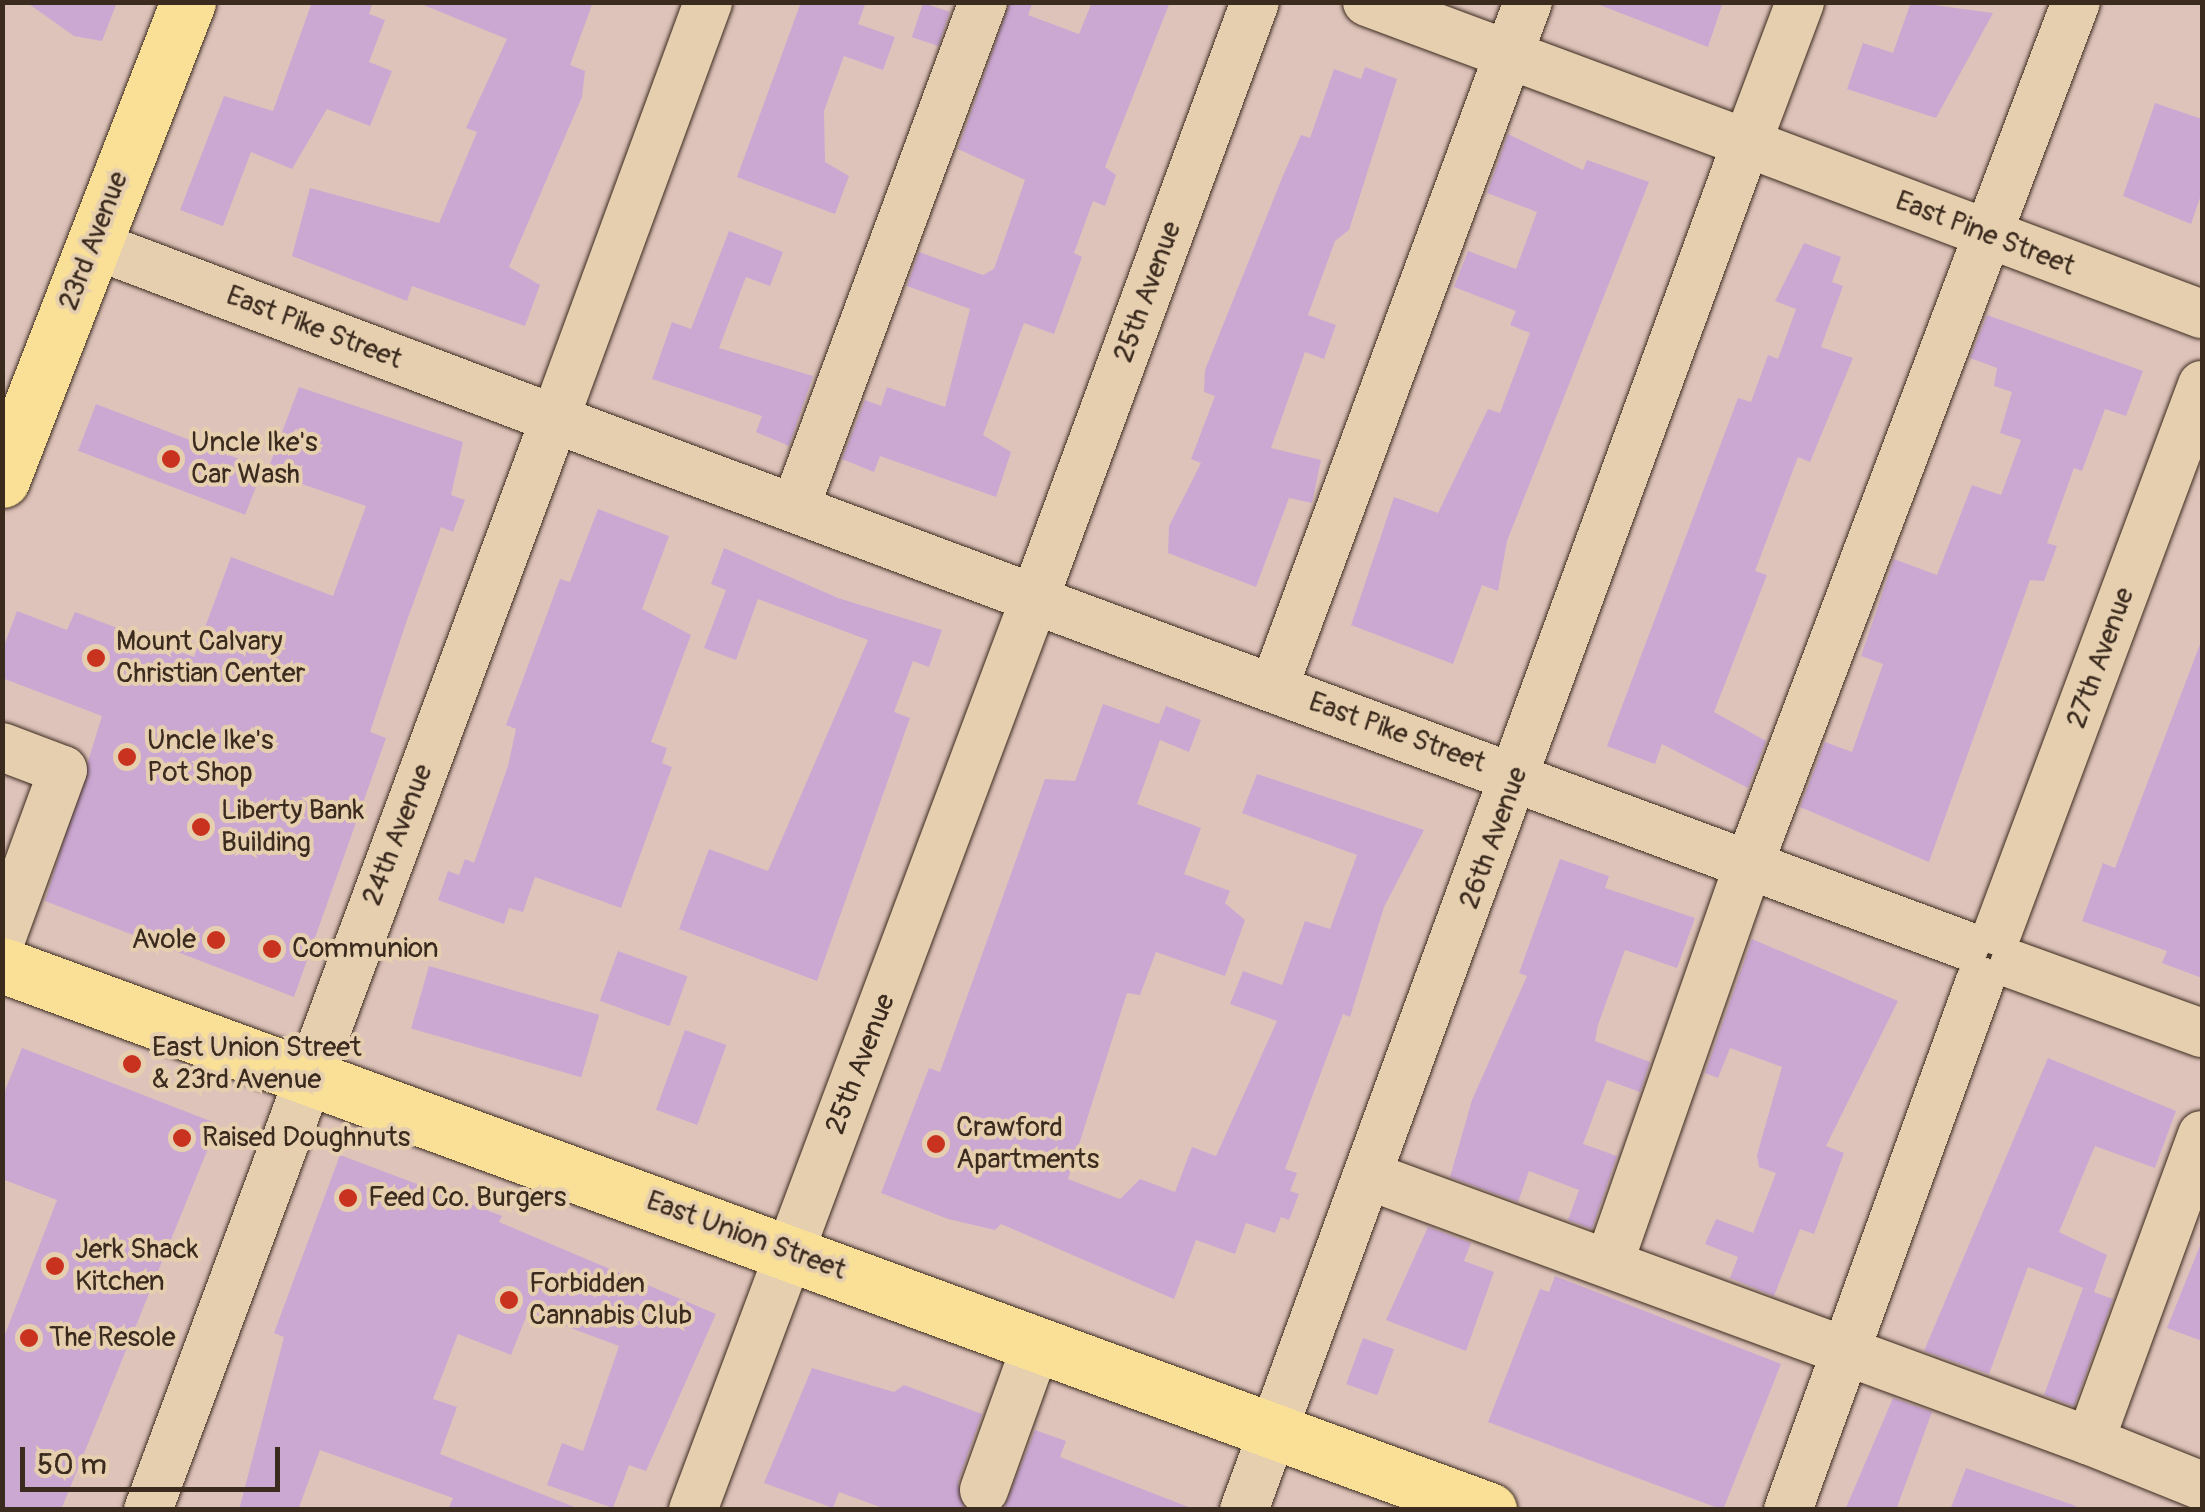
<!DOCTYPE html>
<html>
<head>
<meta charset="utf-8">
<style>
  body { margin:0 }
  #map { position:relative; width:2205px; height:1512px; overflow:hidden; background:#dec3ba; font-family:Pangolin,sans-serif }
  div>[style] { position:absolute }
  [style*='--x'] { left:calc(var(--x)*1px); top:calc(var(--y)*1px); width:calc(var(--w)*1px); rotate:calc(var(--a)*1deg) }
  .building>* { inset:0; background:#cba8d2; transform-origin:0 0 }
  .roads { filter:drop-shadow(0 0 2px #3b2a1e) drop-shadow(0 0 2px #3b2a1e) }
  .minor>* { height:48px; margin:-24px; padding:0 24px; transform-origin:24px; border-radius:24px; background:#e6cfaf }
  .major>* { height:55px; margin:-27.5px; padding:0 27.5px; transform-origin:27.5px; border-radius:27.5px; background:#f9e096 }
  .dots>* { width:28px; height:28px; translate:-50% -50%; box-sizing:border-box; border:5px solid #e6cfaf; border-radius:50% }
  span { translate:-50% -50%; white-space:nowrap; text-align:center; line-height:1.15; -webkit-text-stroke:8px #e6cfaf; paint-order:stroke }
  .street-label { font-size:28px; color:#3b2a1e }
  .poi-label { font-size:28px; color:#3b2a1e }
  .left { translate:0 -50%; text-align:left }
  .right { translate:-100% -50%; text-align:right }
  .frame { position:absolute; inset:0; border:5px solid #3b2a1e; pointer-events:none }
  .scale { position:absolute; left:20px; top:1447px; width:260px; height:45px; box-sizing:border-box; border:5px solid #3b2a1e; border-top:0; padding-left:12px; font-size:30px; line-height:35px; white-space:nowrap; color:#3b2a1e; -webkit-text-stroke:8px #e6cfaf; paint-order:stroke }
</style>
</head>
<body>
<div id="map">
  <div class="building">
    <div style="clip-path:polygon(26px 2px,117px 2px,102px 41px,74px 36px)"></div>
    <div style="clip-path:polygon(312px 2px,373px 2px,369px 14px,385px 20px,369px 62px,392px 71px,370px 126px,327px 109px,292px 169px,251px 152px,223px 226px,180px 210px,224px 96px,273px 111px)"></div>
    <div style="clip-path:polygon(416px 2px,593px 2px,570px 65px,585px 71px,582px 97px,509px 267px,540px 285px,525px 326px,412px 286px,407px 301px,292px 256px,310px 188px,439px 223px,477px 132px,466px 128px,507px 39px)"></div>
    <div style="clip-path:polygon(801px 2px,866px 2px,858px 24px,895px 37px,883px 70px,844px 56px,824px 111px,825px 162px,849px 176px,835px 214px,737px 177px)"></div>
    <div style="clip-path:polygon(1010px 2px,1033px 2px,1028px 15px,1079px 34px,1092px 2px,1170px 2px,1105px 167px,1116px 175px,1105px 206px,1093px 201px,1074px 253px,1082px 257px,1054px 334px,1024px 323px,983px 435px,1011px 452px,996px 497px,880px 456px,874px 472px,842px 459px,865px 400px,881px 406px,887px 387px,945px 407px,970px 309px,907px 286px,919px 252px,983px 275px,994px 269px,1025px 180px,958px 149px)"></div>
    <div style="clip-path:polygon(1592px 2px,1723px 2px,1708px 47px)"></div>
    <div style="clip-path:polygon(1911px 2px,1993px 13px,1936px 118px,1847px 89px,1863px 43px,1893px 53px)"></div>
    <div style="left:923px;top:3px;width:28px;height:36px;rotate:18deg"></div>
    <div style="clip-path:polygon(1365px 67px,1397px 79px,1349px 230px,1335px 241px,1308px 315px,1336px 325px,1324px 359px,1305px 352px,1271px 448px,1321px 460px,1312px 503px,1289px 498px,1256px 587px,1168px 553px,1169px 526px,1201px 463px,1191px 459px,1215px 396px,1204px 392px,1205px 370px,1282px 178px,1301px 135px,1310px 138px,1334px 69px,1361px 79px)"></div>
    <div style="clip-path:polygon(2155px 103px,2202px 119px,2202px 192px,2191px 224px,2123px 196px)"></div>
    <div style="clip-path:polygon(1508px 134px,1583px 170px,1587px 160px,1649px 182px,1507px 541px,1498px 591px,1482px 585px,1453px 664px,1351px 625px,1394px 497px,1438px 513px,1488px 409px,1500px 413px,1530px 333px,1510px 325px,1516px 311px,1454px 287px,1468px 251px,1516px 269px,1537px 212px,1487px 193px)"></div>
    <div style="clip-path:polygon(729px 231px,783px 252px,770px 286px,746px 277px,719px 348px,813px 376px,789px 446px,756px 432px,762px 416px,652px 379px,672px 322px,691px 329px)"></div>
    <div style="clip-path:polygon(1804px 243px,1841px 257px,1832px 282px,1843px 286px,1821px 347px,1853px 358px,1810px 462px,1798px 457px,1755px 571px,1767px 575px,1714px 712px,1766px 741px,1748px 788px,1662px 744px,1655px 764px,1607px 746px,1738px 398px,1751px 402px,1768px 355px,1778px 359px,1796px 309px,1775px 301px)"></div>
    <div style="clip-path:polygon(1987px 315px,2143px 371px,2126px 416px,2105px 409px,2082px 471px,2074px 468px,2047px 543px,2057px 546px,2044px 581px,2030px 580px,1929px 862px,1800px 807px,1825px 742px,1852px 752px,1883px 664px,1861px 656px,1894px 559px,1937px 575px,1972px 485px,2001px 495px,2021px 440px,2000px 433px,2012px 392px,1994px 386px,1997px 368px,1970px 358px)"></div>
    <div style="clip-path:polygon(299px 387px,463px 442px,451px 495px,465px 500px,453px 532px,441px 527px,406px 623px,370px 732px,386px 738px,294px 997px,45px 901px,102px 716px,2px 678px,2px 651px,17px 611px,67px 630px,75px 612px,194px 657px,231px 557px,333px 596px,366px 506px,267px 472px)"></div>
    <div style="left:96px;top:404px;width:179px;height:50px;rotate:21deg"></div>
    <div style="clip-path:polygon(598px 509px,669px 536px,642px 609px,691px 635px,651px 742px,667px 748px,662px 763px,672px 767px,621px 908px,535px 877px,523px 912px,509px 908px,504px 924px,438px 900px,448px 871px,459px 875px,465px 859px,474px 863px,508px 766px,516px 729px,506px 725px,560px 579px,570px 582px)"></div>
    <div style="clip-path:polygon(724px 548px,838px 598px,942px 630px,929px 667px,913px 661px,894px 712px,910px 718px,817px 981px,679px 929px,709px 849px,768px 871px,868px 640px,758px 599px,736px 660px,704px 648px,726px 590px,711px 584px)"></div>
    <div style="clip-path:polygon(2202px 639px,2202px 978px,2162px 963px,2167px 951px,2082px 921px,2103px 863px,2115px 868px)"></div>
    <div style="clip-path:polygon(1103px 704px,1159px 724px,1166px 706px,1201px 720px,1189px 752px,1160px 740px,1137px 804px,1201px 828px,1184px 874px,1230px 891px,1225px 903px,1245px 920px,1225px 976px,1156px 952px,1140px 995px,1127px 993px,1068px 1179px,1120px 1199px,1140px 1179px,1175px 1192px,1192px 1147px,1216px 1156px,1277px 1021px,1230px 1004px,1243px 971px,1282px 985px,1305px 921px,1330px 929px,1357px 855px,1242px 813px,1257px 774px,1424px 830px,1384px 907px,1350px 1017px,1343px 1014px,1285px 1169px,1297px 1173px,1290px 1191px,1299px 1194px,1289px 1220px,1281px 1217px,1275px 1233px,1246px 1223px,1235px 1254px,1196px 1240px,1174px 1299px,1001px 1224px,995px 1230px,948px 1219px,881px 1193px,929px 1068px,940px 1072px,1045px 779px,1075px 781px)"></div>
    <div style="clip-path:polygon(1560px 859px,1609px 876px,1605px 888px,1695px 918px,1677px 968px,1625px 950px,1598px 1025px,1595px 1041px,1650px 1062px,1640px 1092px,1607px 1080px,1583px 1144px,1617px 1156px,1592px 1229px,1568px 1220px,1579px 1190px,1529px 1171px,1518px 1202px,1450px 1177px,1472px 1100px,1527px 976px,1519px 973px)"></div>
    <div style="clip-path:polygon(1752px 939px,1898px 1001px,1826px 1146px,1844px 1153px,1814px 1234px,1800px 1229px,1774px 1296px,1730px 1278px,1738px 1257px,1705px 1244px,1716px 1219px,1753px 1233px,1776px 1173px,1759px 1167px,1757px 1155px,1782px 1067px,1730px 1048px,1718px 1078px,1705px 1073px)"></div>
    <div style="left:618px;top:951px;width:74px;height:53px;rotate:20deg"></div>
    <div style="left:429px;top:966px;width:177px;height:65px;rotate:16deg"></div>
    <div style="left:685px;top:1030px;width:44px;height:85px;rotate:20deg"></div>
    <div style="clip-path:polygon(22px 1048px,218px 1124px,61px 1510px,2px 1510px,2px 1342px,57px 1200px,2px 1179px,2px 1098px)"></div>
    <div style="clip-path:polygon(2048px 1058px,2176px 1111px,2155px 1168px,2095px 1146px,2059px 1232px,2107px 1255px,2094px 1292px,2028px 1267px,1989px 1374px,1924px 1351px)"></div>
    <div style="clip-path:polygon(340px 1155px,502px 1216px,499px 1222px,716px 1314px,646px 1471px,629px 1465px,613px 1508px,547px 1485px,562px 1443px,583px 1451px,619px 1346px,528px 1312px,511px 1355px,458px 1334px,433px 1399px,457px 1407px,440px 1454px,582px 1510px,448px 1510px,453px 1498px,320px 1450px,298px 1510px,239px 1510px,284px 1337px,274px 1333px)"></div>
    <div style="clip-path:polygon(1428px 1227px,1471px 1243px,1464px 1261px,1494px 1272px,1466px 1351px,1386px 1320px)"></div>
    <div style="clip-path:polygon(2201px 1243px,2202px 1243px,2202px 1341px,2167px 1328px)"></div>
    <div style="clip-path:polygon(1555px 1276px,1781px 1364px,1723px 1510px,1488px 1422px,1540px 1289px,1549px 1292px)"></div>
    <div style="left:2083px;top:1288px;width:32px;height:114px;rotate:20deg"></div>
    <div style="left:1363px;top:1338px;width:33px;height:49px;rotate:20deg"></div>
    <div style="clip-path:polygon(812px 1368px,894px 1392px,904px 1385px,982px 1414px,958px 1482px,965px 1510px,888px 1510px,839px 1492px,833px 1508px,764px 1483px)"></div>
    <div style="clip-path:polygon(1893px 1398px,1932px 1412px,1896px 1510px,1845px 1510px)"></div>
    <div style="clip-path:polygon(1035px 1430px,1066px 1441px,1060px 1457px,1196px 1510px,1003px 1510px)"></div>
    <div style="clip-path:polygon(1966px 1468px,2076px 1506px,2075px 1510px,1950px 1510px)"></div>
  </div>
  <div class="roads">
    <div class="minor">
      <div style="--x:1367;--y:2;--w:381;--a:20.4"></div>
      <div style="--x:1755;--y:122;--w:128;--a:-69.4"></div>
      <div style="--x:1768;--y:151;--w:464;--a:20.6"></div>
      <div style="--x:92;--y:244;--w:475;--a:20.7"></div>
      <div style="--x:561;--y:402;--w:426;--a:-69.8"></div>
      <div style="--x:576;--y:427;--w:469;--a:20.5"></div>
      <div style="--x:795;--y:508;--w:540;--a:-69.62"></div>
      <div style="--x:1041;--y:581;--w:617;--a:-69.72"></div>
      <div style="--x:1053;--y:607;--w:973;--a:20.34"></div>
      <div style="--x:1274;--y:687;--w:731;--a:-69.66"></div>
      <div style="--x:2;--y:747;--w:65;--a:20.7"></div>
      <div style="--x:63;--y:770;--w:178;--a:110.1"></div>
      <div style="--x:1998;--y:931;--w:583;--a:-69.51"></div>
      <div style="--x:2014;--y:965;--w:200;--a:19.9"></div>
      <div style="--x:1369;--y:1176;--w:768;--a:20.18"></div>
      <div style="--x:2090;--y:1441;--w:326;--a:-69.9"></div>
      <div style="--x:1609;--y:1263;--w:423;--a:-70.7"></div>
      <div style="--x:1749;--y:864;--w:922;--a:-69.23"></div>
      <div style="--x:2090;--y:1441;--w:121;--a:21.9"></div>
      <div style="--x:984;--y:1490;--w:156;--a:-70.2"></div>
      <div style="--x:148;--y:1510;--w:1140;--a:-69.56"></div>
      <div style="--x:693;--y:1510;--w:952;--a:-69.45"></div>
      <div style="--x:1244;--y:1510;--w:1433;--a:-69.83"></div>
      <div style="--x:1788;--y:1510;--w:563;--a:-70.05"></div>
    </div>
    <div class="major">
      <div style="--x:2;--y:480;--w:513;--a:-68.74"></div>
      <div style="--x:2;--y:965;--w:1584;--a:20.13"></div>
    </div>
  </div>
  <div class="dots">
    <div style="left:171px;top:459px;background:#c8321e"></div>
    <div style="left:96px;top:658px;background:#c8321e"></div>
    <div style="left:127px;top:757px;background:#c8321e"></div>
    <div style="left:201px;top:827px;background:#c8321e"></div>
    <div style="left:216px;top:940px;background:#c8321e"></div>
    <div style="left:272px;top:949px;background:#c8321e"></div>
    <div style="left:132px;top:1064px;background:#c8321e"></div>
    <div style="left:182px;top:1138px;background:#c8321e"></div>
    <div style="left:936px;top:1144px;background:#c8321e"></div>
    <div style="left:348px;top:1198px;background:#c8321e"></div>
    <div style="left:55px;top:1266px;background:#c8321e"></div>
    <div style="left:509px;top:1300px;background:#c8321e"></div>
    <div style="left:29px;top:1338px;background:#c8321e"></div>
  </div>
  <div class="street-label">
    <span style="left:1985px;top:234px;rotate:21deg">East Pine Street</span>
    <span style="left:94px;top:241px;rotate:-69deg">23rd Avenue</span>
    <span style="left:1148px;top:292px;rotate:-70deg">25th Avenue</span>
    <span style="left:314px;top:328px;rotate:21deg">East Pike Street</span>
    <span style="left:2101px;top:658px;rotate:-70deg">27th Avenue</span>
    <span style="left:1397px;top:733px;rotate:20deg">East Pike Street</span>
    <span style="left:398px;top:835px;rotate:-69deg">24th Avenue</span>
    <span style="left:1494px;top:838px;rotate:-70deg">26th Avenue</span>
    <span style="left:861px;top:1064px;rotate:-69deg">25th Avenue</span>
    <span style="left:746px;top:1236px;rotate:20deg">East Union Street</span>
  </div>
  <div class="poi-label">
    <span class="left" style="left:191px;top:459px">Uncle Ike's<br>Car Wash</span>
    <span class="left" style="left:116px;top:658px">Mount Calvary<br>Christian Center</span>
    <span class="left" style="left:147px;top:757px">Uncle Ike's<br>Pot Shop</span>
    <span class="left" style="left:221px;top:827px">Liberty Bank<br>Building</span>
    <span class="right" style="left:196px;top:940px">Avole</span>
    <span class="left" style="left:292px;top:949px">Communion</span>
    <span class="left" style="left:152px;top:1064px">East Union Street<br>&amp; 23rd Avenue</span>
    <span class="left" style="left:956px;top:1144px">Crawford<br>Apartments</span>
    <span class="left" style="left:202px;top:1138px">Raised Doughnuts</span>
    <span class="left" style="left:368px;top:1198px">Feed Co. Burgers</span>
    <span class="left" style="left:75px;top:1266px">Jerk Shack<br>Kitchen</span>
    <span class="left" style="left:529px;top:1300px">Forbidden<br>Cannabis Club</span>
    <span class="left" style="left:49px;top:1338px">The Resole</span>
  </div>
  <div class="frame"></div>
  <div class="scale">50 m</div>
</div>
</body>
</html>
